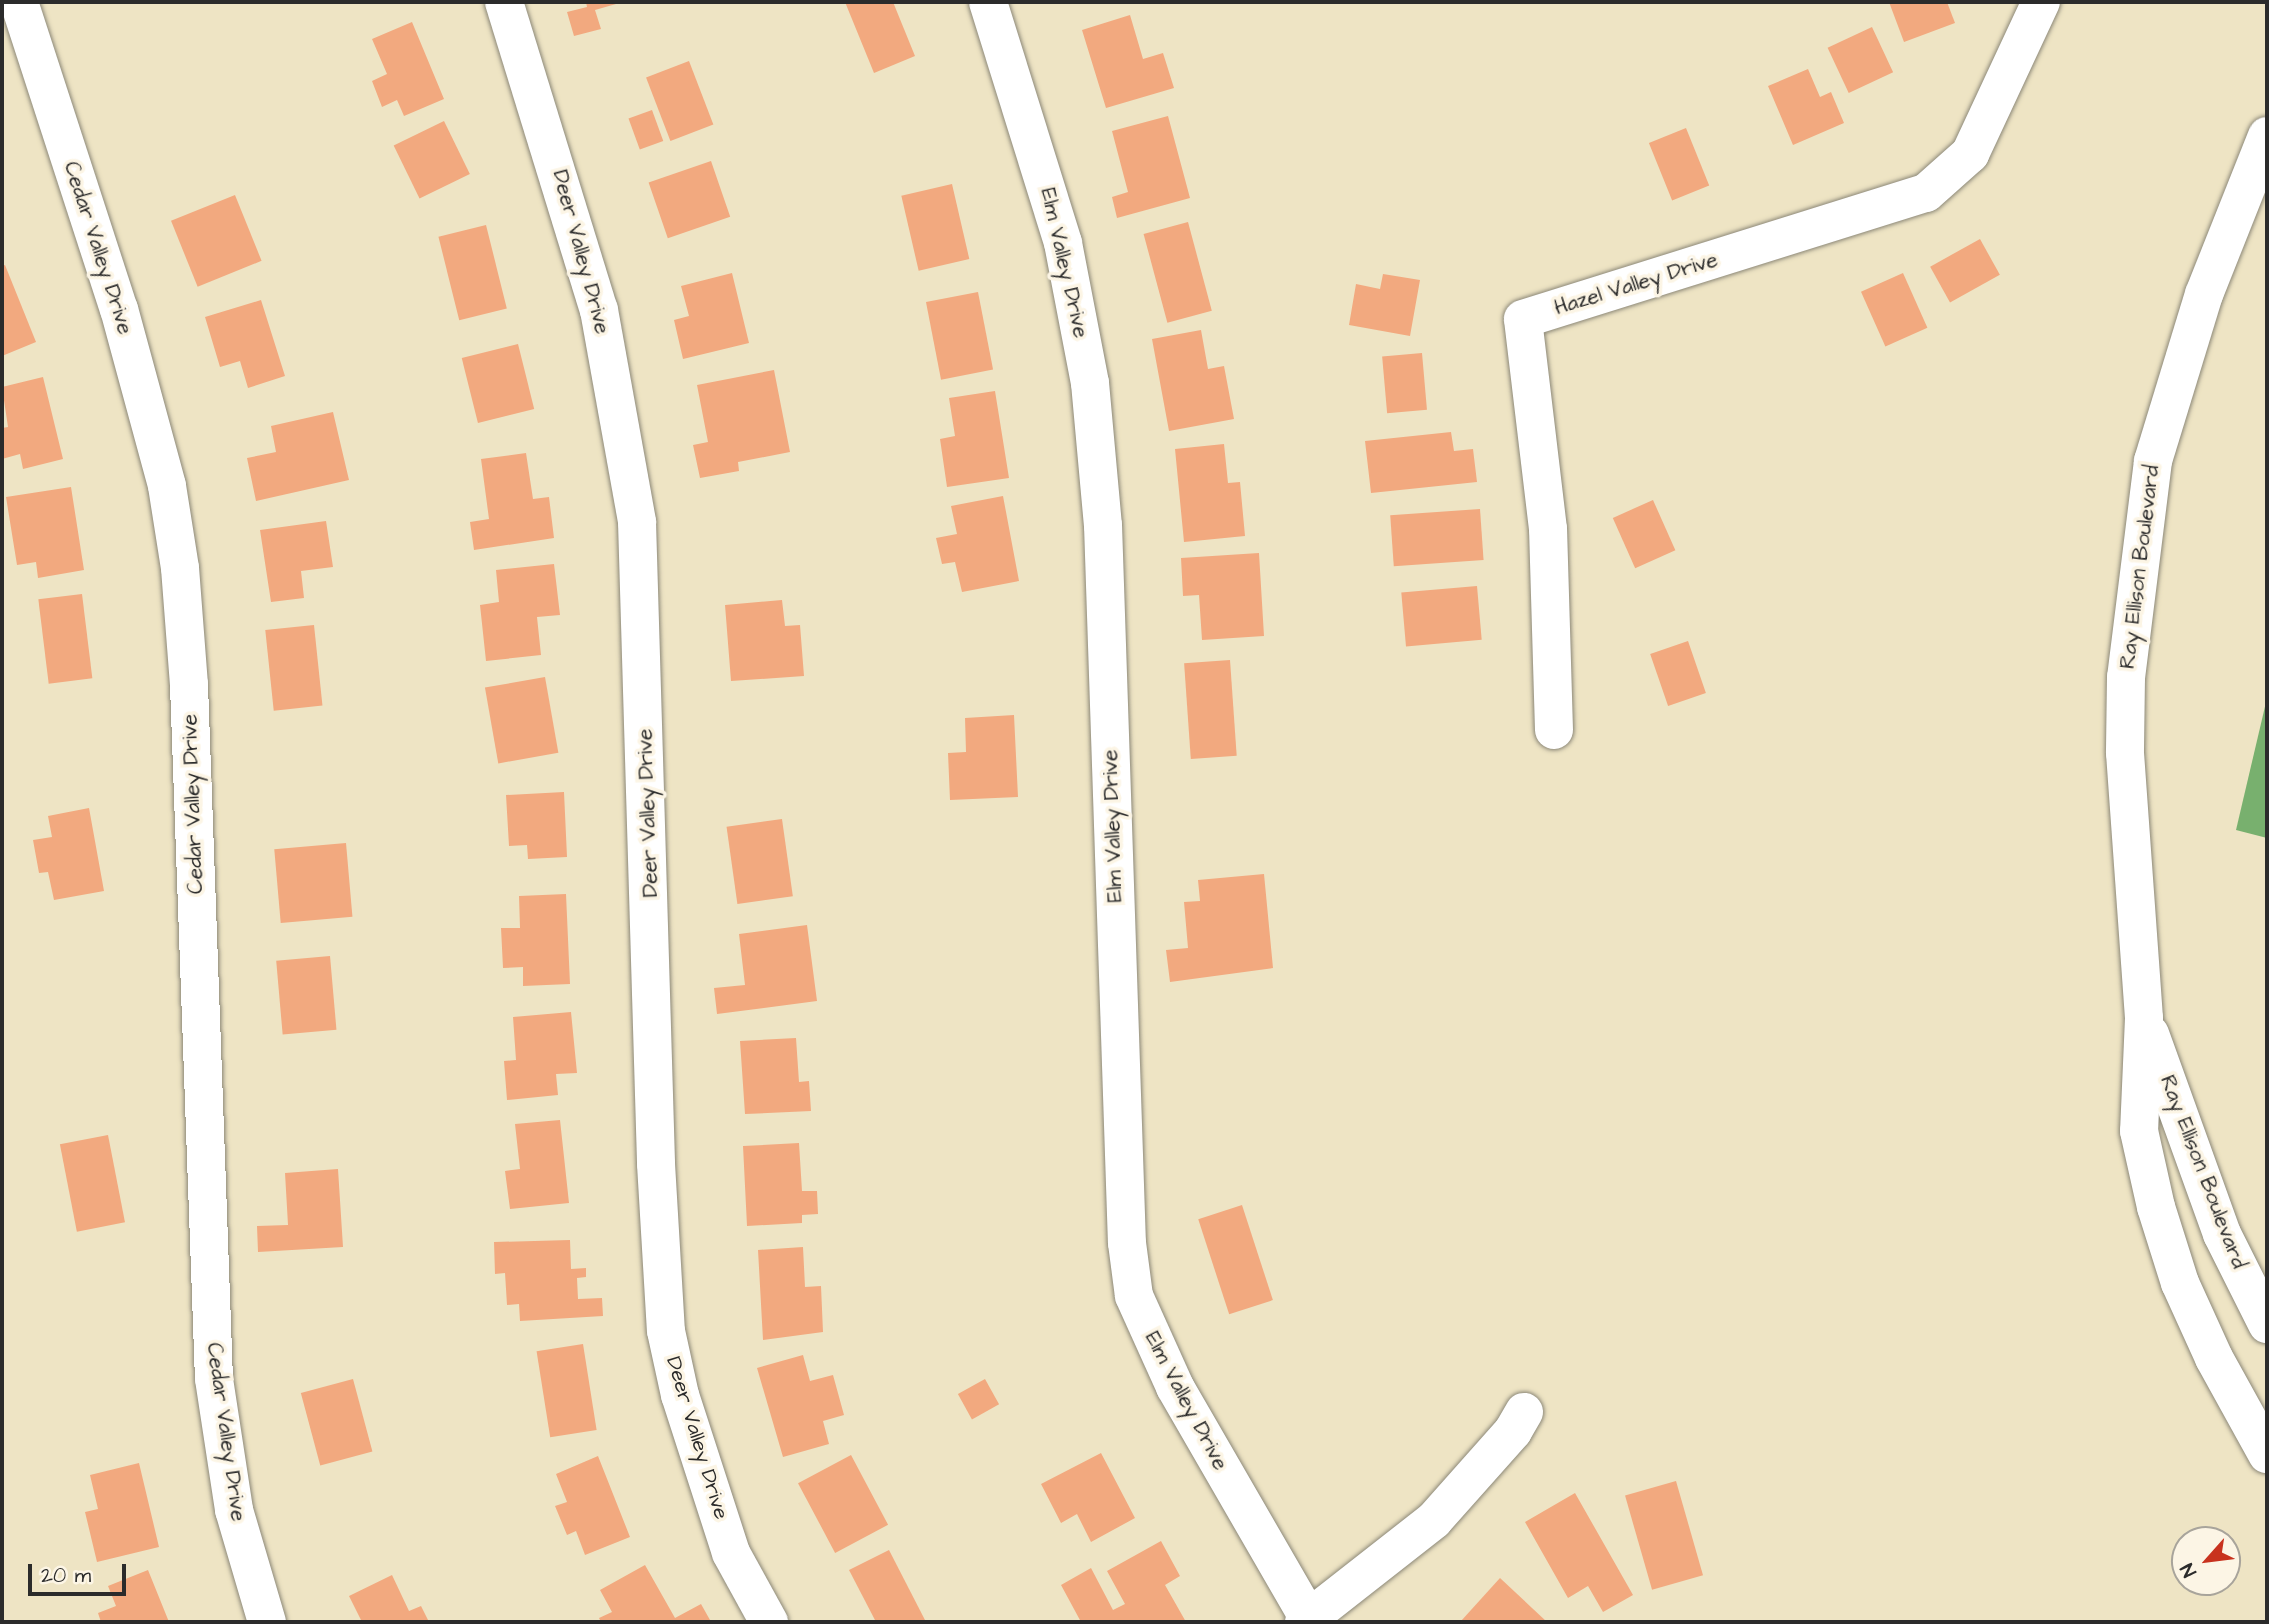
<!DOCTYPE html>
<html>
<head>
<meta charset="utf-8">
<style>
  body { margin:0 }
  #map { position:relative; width:2269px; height:1624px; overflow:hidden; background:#eee4c4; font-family:"Architects Daughter",sans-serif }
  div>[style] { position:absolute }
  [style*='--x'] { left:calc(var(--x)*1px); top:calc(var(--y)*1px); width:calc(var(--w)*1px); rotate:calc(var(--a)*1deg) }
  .forest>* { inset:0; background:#78b06e }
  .building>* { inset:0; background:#f2a97f; transform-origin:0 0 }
  .roads { filter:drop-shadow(0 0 2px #8c8878) drop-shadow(0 0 2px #8c8878) }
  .minor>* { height:38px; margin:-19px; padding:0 19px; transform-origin:19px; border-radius:19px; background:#fff }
  .major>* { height:38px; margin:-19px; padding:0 19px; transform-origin:19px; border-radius:19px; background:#fff }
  span { translate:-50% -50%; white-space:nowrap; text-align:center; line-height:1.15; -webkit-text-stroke:7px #fcf5e5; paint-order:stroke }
  .street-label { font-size:21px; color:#2b2b2b }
  .frame { position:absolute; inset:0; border:4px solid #2b2b2b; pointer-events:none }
  .north { position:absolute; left:2171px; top:1526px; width:70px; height:70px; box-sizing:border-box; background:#fcf5e5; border:2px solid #a8a49b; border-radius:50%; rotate:242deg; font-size:19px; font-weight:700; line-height:28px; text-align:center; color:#2b2b2b }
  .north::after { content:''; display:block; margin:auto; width:24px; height:32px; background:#c8321e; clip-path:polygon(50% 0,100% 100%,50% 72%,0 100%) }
  .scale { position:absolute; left:28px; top:1564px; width:98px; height:32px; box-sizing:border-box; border:4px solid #2b2b2b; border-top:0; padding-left:9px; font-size:21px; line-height:24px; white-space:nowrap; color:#2b2b2b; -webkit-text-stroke:5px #fcf5e5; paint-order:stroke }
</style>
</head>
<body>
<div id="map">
  <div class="forest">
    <div style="clip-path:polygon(2267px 698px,2267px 838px,2236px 830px)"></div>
  </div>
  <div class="building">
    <div style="clip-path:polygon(586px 2px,623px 2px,595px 10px,601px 29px,574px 36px,567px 12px,587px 7px)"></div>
    <div style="clip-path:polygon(845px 2px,893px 2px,915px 56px,874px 73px)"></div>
    <div style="clip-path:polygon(1889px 2px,1947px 2px,1955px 23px,1904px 42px)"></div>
    <div style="clip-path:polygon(1130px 15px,1143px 59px,1163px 53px,1174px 88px,1106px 108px,1082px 30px)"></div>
    <div style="clip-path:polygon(412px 22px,444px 99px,404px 116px,397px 100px,382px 107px,372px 81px,387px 74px,372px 39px)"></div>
    <div style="left:1872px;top:27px;width:50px;height:49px;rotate:65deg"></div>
    <div style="left:689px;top:61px;width:68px;height:46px;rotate:69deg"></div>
    <div style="clip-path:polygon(1808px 69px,1820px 97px,1831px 92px,1844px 123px,1793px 145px,1768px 86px)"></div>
    <div style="left:652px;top:110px;width:33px;height:25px;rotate:70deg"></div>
    <div style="clip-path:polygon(1168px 116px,1190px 198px,1117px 218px,1112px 197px,1128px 192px,1112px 131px)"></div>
    <div style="left:444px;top:121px;width:59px;height:56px;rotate:64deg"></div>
    <div style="left:1686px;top:128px;width:62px;height:40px;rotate:68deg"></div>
    <div style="left:711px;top:161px;width:59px;height:66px;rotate:71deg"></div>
    <div style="left:952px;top:184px;width:77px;height:52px;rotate:77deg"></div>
    <div style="left:235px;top:195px;width:71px;height:69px;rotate:68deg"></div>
    <div style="left:1188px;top:222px;width:92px;height:46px;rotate:75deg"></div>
    <div style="left:486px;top:225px;width:86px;height:49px;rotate:76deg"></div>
    <div style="left:1980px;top:239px;width:41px;height:57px;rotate:61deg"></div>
    <div style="clip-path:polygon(5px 265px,36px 342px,2px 356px,2px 266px)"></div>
    <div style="clip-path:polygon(732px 273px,749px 343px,683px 359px,674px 320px,689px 316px,681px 286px)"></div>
    <div style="left:1903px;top:273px;width:60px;height:46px;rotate:66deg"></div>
    <div style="clip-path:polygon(1383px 274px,1420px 280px,1410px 336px,1349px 325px,1356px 284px,1380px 289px)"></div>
    <div style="left:978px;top:292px;width:79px;height:53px;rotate:79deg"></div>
    <div style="clip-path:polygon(261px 300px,285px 376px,248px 388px,240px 361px,220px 367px,205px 317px)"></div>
    <div style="clip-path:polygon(1201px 330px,1208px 369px,1224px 366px,1234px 419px,1169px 431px,1152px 339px)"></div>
    <div style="left:518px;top:344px;width:67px;height:58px;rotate:76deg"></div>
    <div style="left:1422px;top:353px;width:57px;height:40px;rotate:85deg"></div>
    <div style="clip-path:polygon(774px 370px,790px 452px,738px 462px,739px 471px,700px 478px,693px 445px,708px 442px,697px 385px)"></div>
    <div style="clip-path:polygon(43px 377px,63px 459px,23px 469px,20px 454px,2px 459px,2px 428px,8px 427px,2px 387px)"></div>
    <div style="clip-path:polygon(995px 391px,1009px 478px,947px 487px,940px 439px,955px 436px,949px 398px)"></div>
    <div style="clip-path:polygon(333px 412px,349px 480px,256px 501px,247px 458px,276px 452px,271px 426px)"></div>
    <div style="clip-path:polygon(1451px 432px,1454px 451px,1473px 449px,1477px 482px,1371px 493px,1365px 441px)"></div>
    <div style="clip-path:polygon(1224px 444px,1228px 483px,1240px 482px,1245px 536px,1184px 542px,1175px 449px)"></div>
    <div style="clip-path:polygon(526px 453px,533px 499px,549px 497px,554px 538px,474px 550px,470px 522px,489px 519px,481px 459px)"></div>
    <div style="clip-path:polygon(71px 487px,84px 570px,38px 578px,36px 562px,17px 565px,6px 497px)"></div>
    <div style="clip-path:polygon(1003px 496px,1019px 581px,962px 592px,955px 562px,942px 564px,936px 538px,957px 534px,951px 506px)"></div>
    <div style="left:1653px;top:500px;width:55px;height:44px;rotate:66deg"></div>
    <div style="left:1480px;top:509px;width:51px;height:90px;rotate:86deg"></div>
    <div style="clip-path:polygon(326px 521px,333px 567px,301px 571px,304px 598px,271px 602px,260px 530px)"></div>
    <div style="clip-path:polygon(1259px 553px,1264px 636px,1202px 640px,1199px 595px,1183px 596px,1181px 558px)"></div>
    <div style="clip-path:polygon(554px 564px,560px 615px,537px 617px,541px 655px,486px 661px,480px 605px,499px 602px,496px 570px)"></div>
    <div style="left:1477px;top:586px;width:54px;height:76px;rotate:85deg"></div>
    <div style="left:82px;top:594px;width:85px;height:44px;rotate:83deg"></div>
    <div style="clip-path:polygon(782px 600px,785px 626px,800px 625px,804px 676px,731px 681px,725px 605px)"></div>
    <div style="left:314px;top:625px;width:81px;height:49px;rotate:84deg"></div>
    <div style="left:1688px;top:641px;width:55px;height:40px;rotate:71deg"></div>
    <div style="left:1230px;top:660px;width:96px;height:46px;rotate:86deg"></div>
    <div style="left:545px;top:677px;width:77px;height:61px;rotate:80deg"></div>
    <div style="clip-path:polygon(1014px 715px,1018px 797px,950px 800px,948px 753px,966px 752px,965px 718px)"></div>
    <div style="clip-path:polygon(564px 792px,567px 857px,528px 859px,527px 845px,509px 846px,506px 795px)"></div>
    <div style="clip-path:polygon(89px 808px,104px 891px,54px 900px,48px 872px,39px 873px,33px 840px,52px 837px,48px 816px)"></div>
    <div style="left:782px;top:819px;width:78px;height:56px;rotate:82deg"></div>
    <div style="left:346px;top:843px;width:74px;height:72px;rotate:85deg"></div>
    <div style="clip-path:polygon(1264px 874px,1273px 968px,1170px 982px,1166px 950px,1188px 948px,1184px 902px,1200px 901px,1198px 880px)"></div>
    <div style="clip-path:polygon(566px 894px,570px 984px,523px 986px,523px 967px,503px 968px,501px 928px,520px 928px,519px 896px)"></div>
    <div style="clip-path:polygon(807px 925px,817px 1001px,717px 1014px,714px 988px,745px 985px,739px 934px)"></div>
    <div style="left:330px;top:956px;width:74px;height:54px;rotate:85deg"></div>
    <div style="clip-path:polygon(571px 1012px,577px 1073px,556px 1074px,558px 1095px,507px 1100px,504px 1061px,516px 1060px,513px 1017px)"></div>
    <div style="clip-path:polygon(796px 1038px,799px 1082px,809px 1081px,811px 1111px,745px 1114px,740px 1041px)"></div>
    <div style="clip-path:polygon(560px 1120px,569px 1203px,510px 1209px,505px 1171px,520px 1169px,515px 1124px)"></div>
    <div style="left:108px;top:1135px;width:89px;height:49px;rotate:79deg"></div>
    <div style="clip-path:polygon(799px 1143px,802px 1191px,817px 1191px,818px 1214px,802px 1215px,802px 1223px,747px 1226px,743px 1146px)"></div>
    <div style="clip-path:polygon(338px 1169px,343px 1247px,258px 1252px,257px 1226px,288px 1225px,285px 1173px)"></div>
    <div style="left:1242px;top:1205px;width:100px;height:46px;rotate:72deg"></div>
    <div style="clip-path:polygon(570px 1240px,571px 1269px,586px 1268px,586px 1277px,577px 1278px,578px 1299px,602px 1298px,603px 1316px,520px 1321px,519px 1304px,507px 1305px,505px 1273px,495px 1274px,494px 1242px)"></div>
    <div style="clip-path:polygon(803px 1247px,805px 1287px,821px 1286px,823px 1332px,763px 1340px,758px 1250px)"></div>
    <div style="left:583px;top:1344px;width:87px;height:47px;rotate:81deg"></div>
    <div style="clip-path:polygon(803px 1355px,810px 1381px,833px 1375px,844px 1415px,823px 1421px,829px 1444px,783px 1457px,757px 1368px)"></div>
    <div style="left:353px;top:1379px;width:75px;height:54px;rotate:75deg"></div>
    <div style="left:985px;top:1379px;width:29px;height:31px;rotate:61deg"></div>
    <div style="clip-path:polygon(1101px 1453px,1135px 1518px,1091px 1542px,1077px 1514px,1061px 1523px,1041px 1484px)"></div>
    <div style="left:851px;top:1455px;width:79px;height:60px;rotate:62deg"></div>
    <div style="clip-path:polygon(598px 1456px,630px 1537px,585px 1555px,576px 1531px,567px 1535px,555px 1506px,567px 1502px,556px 1474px)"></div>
    <div style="clip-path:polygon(139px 1463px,159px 1547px,97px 1562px,85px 1512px,98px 1509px,90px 1475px)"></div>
    <div style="left:1676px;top:1481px;width:98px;height:53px;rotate:74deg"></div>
    <div style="clip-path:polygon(1575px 1493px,1633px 1595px,1603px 1612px,1588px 1586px,1568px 1598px,1525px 1522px)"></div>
    <div style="clip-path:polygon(1161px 1541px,1180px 1576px,1165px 1585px,1186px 1622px,1081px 1622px,1061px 1585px,1091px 1568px,1113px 1610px,1125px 1604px,1107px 1571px)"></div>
    <div style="clip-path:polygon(889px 1550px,926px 1622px,876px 1622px,849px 1570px)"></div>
    <div style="clip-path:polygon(645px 1565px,675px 1618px,701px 1604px,710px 1620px,601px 1622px,599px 1618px,612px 1612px,600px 1590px)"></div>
    <div style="clip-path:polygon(148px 1570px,169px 1622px,101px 1622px,98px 1613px,116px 1606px,108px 1586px)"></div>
    <div style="clip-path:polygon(392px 1575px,409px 1611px,421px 1606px,429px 1622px,362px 1622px,349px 1596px)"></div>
    <div style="clip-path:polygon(1500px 1578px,1547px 1622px,1461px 1621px)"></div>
  </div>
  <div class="roads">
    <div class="minor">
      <div style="--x:19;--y:2;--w:323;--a:72"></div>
      <div style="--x:119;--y:309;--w:183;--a:74.8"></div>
      <div style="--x:167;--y:486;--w:83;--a:81"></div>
      <div style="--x:180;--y:568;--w:117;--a:85.6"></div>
      <div style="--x:189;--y:685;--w:694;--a:87.94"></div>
      <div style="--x:214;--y:1379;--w:133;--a:81.3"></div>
      <div style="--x:234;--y:1510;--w:117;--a:73.6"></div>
      <div style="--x:504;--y:2;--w:322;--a:72.9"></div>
      <div style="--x:599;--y:310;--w:215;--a:79.8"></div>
      <div style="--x:637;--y:522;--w:642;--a:88.3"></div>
      <div style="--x:656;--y:1164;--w:167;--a:86.6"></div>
      <div style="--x:666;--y:1331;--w:66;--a:77.7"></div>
      <div style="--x:680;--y:1395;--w:166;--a:72.1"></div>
      <div style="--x:731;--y:1553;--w:79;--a:61.2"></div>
      <div style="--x:988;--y:2;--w:252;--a:72.7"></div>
      <div style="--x:1063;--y:243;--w:143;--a:79.1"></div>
      <div style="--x:1090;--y:383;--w:143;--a:84.8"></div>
      <div style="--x:1103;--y:525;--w:718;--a:88.09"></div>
      <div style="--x:1127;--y:1243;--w:53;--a:82.5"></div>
      <div style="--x:1134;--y:1296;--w:100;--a:65.7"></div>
      <div style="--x:1175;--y:1387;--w:268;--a:60"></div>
      <div style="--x:1554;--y:730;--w:201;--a:-91.7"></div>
      <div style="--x:1548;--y:529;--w:211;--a:-96.8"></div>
      <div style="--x:1523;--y:319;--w:422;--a:-17.4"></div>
      <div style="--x:1926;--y:193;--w:59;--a:-41.6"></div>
      <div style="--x:1970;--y:154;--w:168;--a:-65"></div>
      <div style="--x:1304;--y:1622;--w:165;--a:-38.1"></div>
      <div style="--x:1434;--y:1520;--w:119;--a:-48.4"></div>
      <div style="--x:1513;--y:1431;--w:22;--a:-60"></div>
    </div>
    <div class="major">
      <div style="--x:2267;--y:136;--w:170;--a:111.7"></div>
      <div style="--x:2204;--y:294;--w:175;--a:107"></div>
      <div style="--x:2153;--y:461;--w:218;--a:97.1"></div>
      <div style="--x:2126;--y:677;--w:76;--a:90.8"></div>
      <div style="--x:2125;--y:753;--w:266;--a:85.9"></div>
      <div style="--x:2144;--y:1018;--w:113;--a:92.5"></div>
      <div style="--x:2139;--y:1131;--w:78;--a:77.4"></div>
      <div style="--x:2156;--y:1207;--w:80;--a:72.5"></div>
      <div style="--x:2180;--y:1283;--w:82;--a:65.6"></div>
      <div style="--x:2214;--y:1358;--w:110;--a:61.1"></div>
      <div style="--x:2150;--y:1034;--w:213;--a:70.2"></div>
      <div style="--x:2222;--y:1234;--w:101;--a:63.4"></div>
    </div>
  </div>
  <div class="street-label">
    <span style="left:98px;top:248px;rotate:72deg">Cedar Valley Drive</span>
    <span style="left:581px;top:252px;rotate:75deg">Deer Valley Drive</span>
    <span style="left:1064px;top:263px;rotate:77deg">Elm Valley Drive</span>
    <span style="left:1636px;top:284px;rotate:-17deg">Hazel Valley Drive</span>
    <span style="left:2140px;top:567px;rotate:-83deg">Ray Ellison Boulevard</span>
    <span style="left:193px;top:804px;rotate:-92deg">Cedar Valley Drive</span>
    <span style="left:648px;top:813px;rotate:-92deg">Deer Valley Drive</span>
    <span style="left:1113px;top:826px;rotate:-92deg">Elm Valley Drive</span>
    <span style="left:2203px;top:1172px;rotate:69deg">Ray Ellison Boulevard</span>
    <span style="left:1186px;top:1401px;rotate:62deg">Elm Valley Drive</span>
    <span style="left:226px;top:1432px;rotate:82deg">Cedar Valley Drive</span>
    <span style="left:697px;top:1438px;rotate:73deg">Deer Valley Drive</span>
  </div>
  <div class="frame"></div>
  <div class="north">N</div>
  <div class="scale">20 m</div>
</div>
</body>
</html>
